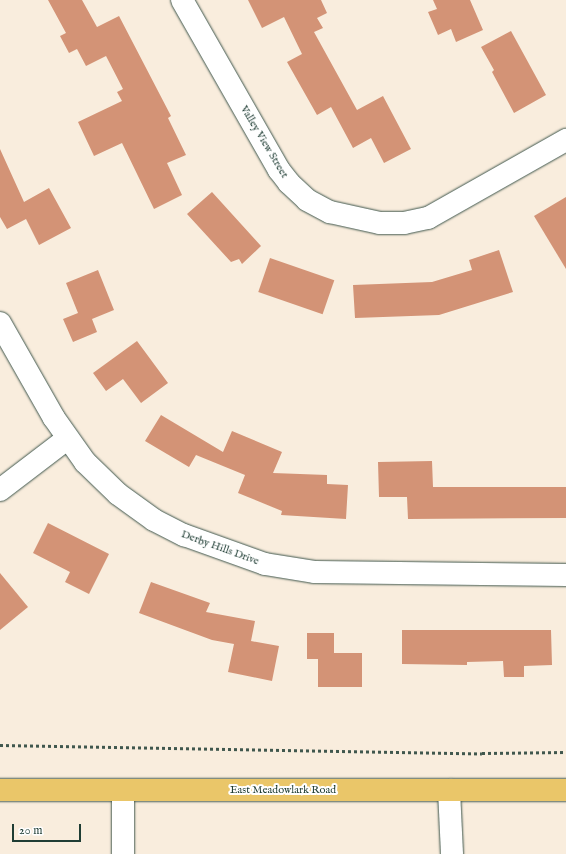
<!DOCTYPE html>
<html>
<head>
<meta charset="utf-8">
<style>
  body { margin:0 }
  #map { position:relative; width:566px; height:854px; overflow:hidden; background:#f9eddd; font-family:"IM FELL English",serif }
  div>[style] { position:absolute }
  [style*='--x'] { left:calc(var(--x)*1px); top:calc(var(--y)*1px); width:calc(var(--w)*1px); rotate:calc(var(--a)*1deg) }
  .building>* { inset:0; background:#d39376; transform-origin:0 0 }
  .path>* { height:2.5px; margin-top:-1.25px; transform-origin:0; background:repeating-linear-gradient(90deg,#40574d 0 3px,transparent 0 6px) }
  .roads { filter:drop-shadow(0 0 1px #40574d) drop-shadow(0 0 1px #40574d) }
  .minor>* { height:22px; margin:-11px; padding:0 11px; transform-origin:11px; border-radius:11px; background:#fff }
  .major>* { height:22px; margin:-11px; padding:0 11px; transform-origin:11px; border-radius:11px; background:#eac669 }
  span { translate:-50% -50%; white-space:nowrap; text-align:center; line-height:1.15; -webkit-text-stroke:4px #fff; paint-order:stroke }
  .street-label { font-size:11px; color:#1f3d34 }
  .scale { position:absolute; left:12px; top:824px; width:69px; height:18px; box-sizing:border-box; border:2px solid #1f3d34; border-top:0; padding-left:5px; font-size:12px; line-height:14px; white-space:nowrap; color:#1f3d34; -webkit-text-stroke:3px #fff; paint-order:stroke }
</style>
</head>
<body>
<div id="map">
  <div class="building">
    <div style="clip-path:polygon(48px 0,82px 0,97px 27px,119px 16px,171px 116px,168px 118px,186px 155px,167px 163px,182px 195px,154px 209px,122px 143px,94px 156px,78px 122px,122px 101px,117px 92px,123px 89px,106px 56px,86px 66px,77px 49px,69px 53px,60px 36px,66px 33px)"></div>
    <div style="clip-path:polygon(248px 0,321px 0,327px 13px,317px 18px,323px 28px,314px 32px,357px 110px,383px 96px,411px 149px,384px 163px,371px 138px,353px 148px,331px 107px,317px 115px,287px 62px,302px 54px,284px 17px,262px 28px)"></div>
    <div style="clip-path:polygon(433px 0,470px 0,483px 30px,456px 42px,451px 29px,438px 35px,428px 12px,437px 9px)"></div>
    <div style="clip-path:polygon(511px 31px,546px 95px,514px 113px,492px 72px,494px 70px,481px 47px)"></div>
    <div style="clip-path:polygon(0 149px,24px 202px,49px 188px,71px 228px,39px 245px,26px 219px,7px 229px,0 217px)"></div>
    <div style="clip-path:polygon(212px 192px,261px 246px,242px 264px,239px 259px,231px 262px,187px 214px)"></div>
    <div style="clip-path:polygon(566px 197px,566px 269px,534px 216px)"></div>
    <div style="clip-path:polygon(499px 250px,513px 292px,439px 315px,355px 318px,353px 285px,432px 282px,472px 270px,469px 260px)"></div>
    <div style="left:270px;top:258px;width:68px;height:36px;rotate:19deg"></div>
    <div style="clip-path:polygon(98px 270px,114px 310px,92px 319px,97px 332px,73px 342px,63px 319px,78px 313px,66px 283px)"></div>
    <div style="clip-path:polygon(137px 341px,168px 383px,141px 403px,123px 379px,106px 391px,93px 373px)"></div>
    <div style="clip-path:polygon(161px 415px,223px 452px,232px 431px,282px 452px,273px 473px,327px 475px,327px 484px,348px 485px,346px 519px,281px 515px,282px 511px,238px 493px,245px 475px,196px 455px,189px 467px,145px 441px)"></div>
    <div style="clip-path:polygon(432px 461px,433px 487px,566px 487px,566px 518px,408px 519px,407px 497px,379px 497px,378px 462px)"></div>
    <div style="clip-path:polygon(48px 523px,109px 554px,89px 594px,65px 582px,70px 572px,33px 553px)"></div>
    <div style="clip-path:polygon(0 573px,28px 607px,0 630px)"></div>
    <div style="clip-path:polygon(151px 582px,210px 603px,206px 612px,255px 621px,251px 641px,279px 646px,272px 681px,228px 672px,234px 644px,212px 640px,139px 613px)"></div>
    <div style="clip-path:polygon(402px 630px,551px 630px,552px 665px,524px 666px,524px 677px,504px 677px,503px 661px,467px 662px,467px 665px,402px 664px)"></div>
    <div style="clip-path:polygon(307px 633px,334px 633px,334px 653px,362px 653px,362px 687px,318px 687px,318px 659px,307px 659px)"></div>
  </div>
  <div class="path">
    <div style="--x:0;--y:745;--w:482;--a:1"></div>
    <div style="--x:482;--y:753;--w:84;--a:-0.7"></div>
  </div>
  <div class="roads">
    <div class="minor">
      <div style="--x:182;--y:0;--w:196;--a:60.3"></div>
      <div style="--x:279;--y:170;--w:16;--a:52"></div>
      <div style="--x:289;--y:183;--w:25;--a:43"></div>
      <div style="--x:307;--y:200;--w:26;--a:28"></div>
      <div style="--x:330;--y:212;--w:51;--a:12.4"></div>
      <div style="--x:380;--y:223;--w:24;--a:0"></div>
      <div style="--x:404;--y:223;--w:25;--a:-12"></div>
      <div style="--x:428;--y:218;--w:159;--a:-29.5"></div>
      <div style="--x:0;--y:323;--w:109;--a:60.4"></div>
      <div style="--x:54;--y:418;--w:54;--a:54.8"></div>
      <div style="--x:85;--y:462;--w:46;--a:44.1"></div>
      <div style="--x:118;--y:494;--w:44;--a:35.8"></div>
      <div style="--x:154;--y:520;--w:34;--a:27"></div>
      <div style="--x:184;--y:535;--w:86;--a:19.7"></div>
      <div style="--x:265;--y:564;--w:51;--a:9.1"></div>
      <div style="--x:315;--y:572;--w:251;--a:0.7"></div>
      <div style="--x:0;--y:490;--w:84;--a:-37.3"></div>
      <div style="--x:123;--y:790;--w:64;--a:90"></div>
      <div style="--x:449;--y:790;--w:64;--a:87.3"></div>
    </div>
    <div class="major">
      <div style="--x:0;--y:790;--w:566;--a:0"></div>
    </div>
  </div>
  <div class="street-label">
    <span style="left:264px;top:142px;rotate:59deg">Valley View Street</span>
    <span style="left:220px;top:548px;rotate:20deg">Derby Hills Drive</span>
    <span style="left:283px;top:790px">East Meadowlark Road</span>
  </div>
  <div class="scale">20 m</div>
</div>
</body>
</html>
